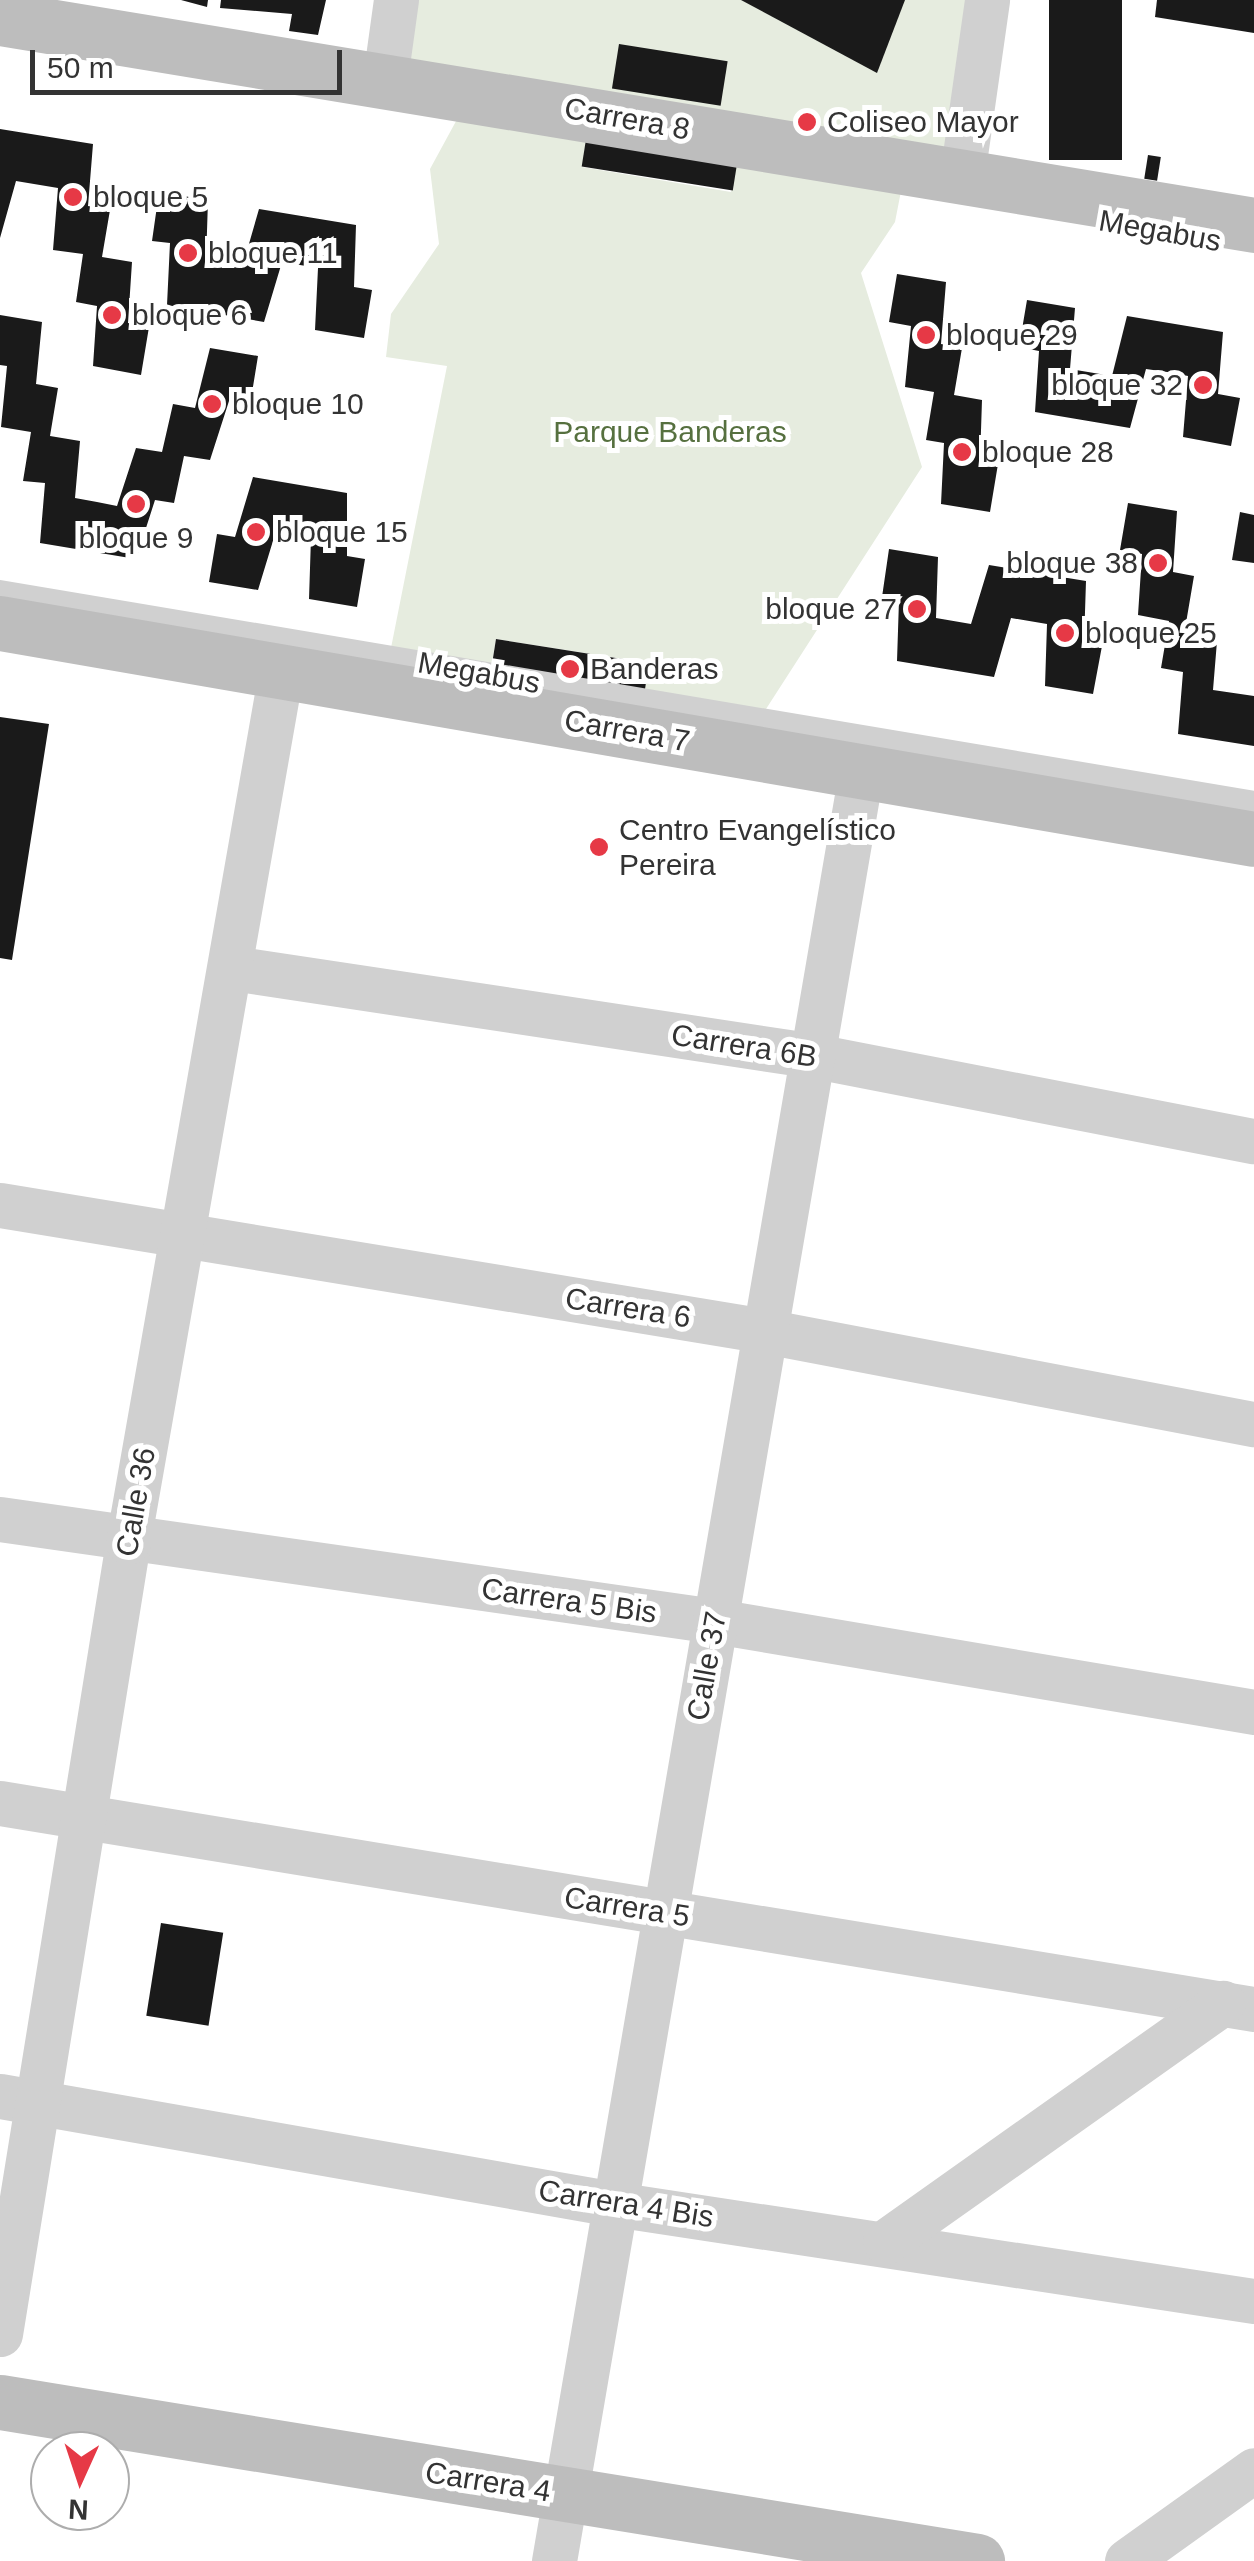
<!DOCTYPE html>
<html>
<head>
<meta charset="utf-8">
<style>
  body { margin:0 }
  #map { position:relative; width:1254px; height:2561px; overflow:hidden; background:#fff; font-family:Arial,sans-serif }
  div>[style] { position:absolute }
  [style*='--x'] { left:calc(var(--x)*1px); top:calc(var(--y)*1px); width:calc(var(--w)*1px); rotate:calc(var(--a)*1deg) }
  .green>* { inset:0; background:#e6ecdf }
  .building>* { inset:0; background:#1a1a1a; transform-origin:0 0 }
  .lane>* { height:22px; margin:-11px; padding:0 11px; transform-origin:11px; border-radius:11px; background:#d0d0d0 }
  .street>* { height:45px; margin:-22.5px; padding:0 22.5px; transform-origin:22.5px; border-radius:22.5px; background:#d0d0d0 }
  .secondary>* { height:55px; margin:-27.5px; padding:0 27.5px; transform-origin:27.5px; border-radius:27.5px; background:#bdbdbd }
  .dots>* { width:28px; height:28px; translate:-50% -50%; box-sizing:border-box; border:5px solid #fff; border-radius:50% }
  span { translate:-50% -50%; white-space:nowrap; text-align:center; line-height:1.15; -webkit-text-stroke:10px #fff; paint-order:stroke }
  .street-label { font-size:30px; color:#333 }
  .poi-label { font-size:30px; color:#333 }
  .left { translate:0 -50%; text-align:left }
  .right { translate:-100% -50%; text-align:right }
  .park-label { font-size:30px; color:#56703f }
  .north { position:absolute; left:30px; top:2431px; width:100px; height:100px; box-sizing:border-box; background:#fff; border:2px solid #adadad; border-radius:50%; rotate:183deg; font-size:28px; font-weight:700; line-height:40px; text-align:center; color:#333 }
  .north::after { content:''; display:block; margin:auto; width:35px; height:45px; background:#e63946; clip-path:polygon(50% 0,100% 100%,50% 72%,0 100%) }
  .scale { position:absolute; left:30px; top:50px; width:312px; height:45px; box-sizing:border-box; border:5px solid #333; border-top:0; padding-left:12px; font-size:30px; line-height:35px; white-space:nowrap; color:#333; -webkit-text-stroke:8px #fff; paint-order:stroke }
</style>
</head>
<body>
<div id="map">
  <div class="green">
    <div style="clip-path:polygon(396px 0,987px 0,962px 176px,402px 81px)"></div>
    <div style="clip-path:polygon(461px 112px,587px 133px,582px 167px,731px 192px,738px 157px,902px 186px,895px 222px,861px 273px,922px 467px,759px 720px,643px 700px,649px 663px,496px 639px,490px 675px,389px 658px,447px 366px,386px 357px,391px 314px,439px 244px,430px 169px)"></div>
  </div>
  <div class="building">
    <div style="clip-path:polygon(181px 0,208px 0,207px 7px)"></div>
    <div style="clip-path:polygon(221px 0,326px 0,318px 35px,289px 31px,292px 14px,220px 8px)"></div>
    <div style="clip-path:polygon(741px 0,905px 0,877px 73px)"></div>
    <div style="left:1049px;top:0;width:73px;height:160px"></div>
    <div style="clip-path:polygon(1157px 0,1254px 0,1254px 33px,1155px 17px)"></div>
    <div style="left:619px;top:44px;width:110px;height:45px;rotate:9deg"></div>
    <div style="clip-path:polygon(0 129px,93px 144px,88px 206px,110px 210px,102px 257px,132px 262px,128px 323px,149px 327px,141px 375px,93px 366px,97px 306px,76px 302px,83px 254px,53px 250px,58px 188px,16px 181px,0 238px)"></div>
    <div style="left:587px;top:133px;width:153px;height:34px;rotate:9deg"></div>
    <div style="left:1148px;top:155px;width:13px;height:24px;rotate:9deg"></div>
    <div style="clip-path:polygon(159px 192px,208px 200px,206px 262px,242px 268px,259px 209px,356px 225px,354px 287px,372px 290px,364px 338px,315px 330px,318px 268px,282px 262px,264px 322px,167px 305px,170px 243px,152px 241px)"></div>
    <div style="clip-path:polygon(897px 274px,946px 282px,941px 344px,962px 348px,954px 395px,982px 400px,980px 461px,998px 464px,990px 512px,941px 504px,944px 443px,926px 440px,934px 392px,905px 387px,911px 326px,889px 322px)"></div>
    <div style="clip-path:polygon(1027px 300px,1075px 308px,1070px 369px,1112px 376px,1127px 316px,1223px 332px,1218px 394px,1240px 398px,1231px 446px,1183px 437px,1188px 376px,1167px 372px,1146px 369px,1130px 428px,1035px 412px,1039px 351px,1019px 347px)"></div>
    <div style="clip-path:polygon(0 315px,42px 322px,36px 384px,58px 388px,50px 436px,80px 441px,75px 498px,97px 502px,117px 506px,136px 448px,162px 452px,173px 404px,195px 408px,210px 348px,258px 356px,250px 405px,229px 401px,210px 460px,184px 456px,174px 503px,155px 500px,136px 559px,40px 543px,45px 483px,23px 481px,31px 432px,1px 427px,7px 366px,0 365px)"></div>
    <div style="clip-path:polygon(253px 477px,347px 493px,347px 556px,365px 559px,357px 607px,309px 599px,311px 537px,276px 531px,258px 590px,209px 582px,217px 534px,235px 537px)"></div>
    <div style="clip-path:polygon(1128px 503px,1177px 511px,1173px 572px,1194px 576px,1186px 623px,1218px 629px,1213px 690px,1254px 696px,1254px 746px,1178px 734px,1183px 672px,1161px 668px,1169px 621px,1138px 615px,1142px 554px,1120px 550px)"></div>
    <div style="clip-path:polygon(1240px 512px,1254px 515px,1254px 563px,1232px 560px)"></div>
    <div style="clip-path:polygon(889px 549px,938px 557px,936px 618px,971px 624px,989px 565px,1086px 581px,1084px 643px,1102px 646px,1093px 694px,1045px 686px,1047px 624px,1011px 618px,994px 677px,897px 661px,899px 600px,882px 597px)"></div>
    <div style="left:496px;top:639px;width:155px;height:36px;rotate:9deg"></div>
    <div style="clip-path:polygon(0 717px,49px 724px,12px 960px,0 958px)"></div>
    <div style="left:161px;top:1923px;width:63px;height:94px;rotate:9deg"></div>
  </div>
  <div class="lane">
    <div style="--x:0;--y:591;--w:1272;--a:9.55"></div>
  </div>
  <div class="street">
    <div style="--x:385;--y:79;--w:80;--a:-82.1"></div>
    <div style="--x:962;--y:176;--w:178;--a:-81.9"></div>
    <div style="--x:232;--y:968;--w:590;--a:8.58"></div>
    <div style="--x:815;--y:1056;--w:447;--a:11"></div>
    <div style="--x:0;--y:1205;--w:775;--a:9.35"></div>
    <div style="--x:765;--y:1331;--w:498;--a:10.8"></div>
    <div style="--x:0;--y:1519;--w:722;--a:8.12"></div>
    <div style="--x:715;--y:1621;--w:547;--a:9.58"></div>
    <div style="--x:0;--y:1803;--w:1271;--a:9.33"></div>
    <div style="--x:0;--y:2096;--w:623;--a:9.98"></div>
    <div style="--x:614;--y:2204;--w:647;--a:8.62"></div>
    <div style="--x:885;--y:2242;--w:414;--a:-35.3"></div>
    <div style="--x:0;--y:2334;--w:802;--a:-80.82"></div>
    <div style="--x:128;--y:1542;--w:883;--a:-80.03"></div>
    <div style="--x:554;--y:2561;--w:1815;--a:-80.26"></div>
    <div style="--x:1127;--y:2561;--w:156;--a:-35.6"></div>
  </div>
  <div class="secondary">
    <div style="--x:0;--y:18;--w:1271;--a:9.37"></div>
    <div style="--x:0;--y:623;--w:1272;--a:9.77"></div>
    <div style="--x:0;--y:2402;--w:990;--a:9.24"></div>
  </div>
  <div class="dots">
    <div style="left:807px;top:122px;background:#e63946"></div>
    <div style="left:73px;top:197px;background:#e63946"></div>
    <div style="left:188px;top:253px;background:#e63946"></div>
    <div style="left:112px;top:315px;background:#e63946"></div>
    <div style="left:926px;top:335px;background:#e63946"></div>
    <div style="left:1203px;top:385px;background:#e63946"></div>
    <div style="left:212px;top:404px;background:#e63946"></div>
    <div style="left:962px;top:452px;background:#e63946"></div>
    <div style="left:136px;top:504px;background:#e63946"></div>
    <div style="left:256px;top:532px;background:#e63946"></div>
    <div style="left:1158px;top:563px;background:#e63946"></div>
    <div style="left:917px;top:609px;background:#e63946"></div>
    <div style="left:1065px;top:633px;background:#e63946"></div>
    <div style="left:570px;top:669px;background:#e63946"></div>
    <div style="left:599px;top:847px;background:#e63946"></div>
  </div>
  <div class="street-label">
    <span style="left:627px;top:119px;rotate:10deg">Carrera 8</span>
    <span style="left:1160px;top:231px;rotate:10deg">Megabus</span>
    <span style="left:479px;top:673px;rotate:10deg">Megabus</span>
    <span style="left:627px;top:731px;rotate:10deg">Carrera 7</span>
    <span style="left:744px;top:1046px;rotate:9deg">Carrera 6B</span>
    <span style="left:628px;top:1308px;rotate:9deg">Carrera 6</span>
    <span style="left:136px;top:1502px;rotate:-80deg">Calle 36</span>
    <span style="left:569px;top:1601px;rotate:8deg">Carrera 5 Bis</span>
    <span style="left:707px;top:1666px;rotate:-80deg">Calle 37</span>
    <span style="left:627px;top:1907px;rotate:9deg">Carrera 5</span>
    <span style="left:626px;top:2204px;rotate:9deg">Carrera 4 Bis</span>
    <span style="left:488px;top:2482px;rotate:9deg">Carrera 4</span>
  </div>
  <div class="poi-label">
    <span class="left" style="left:827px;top:122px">Coliseo Mayor</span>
    <span class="left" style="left:93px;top:197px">bloque 5</span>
    <span class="left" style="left:208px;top:253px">bloque 11</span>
    <span class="left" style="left:132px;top:315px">bloque 6</span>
    <span class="left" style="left:946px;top:335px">bloque 29</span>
    <span class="right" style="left:1183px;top:385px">bloque 32</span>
    <span class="left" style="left:232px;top:404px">bloque 10</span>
    <span class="left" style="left:982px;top:452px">bloque 28</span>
    <span class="left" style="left:276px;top:532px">bloque 15</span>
    <span style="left:136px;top:538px">bloque 9</span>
    <span class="right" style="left:1138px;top:563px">bloque 38</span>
    <span class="right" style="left:897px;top:609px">bloque 27</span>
    <span class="left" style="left:1085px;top:633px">bloque 25</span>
    <span class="left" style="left:590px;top:669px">Banderas</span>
    <span class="left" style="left:619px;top:847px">Centro Evangelístico<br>Pereira</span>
  </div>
  <div class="park-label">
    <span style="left:670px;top:432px">Parque Banderas</span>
  </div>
  <div class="north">N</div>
  <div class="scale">50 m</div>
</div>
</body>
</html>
